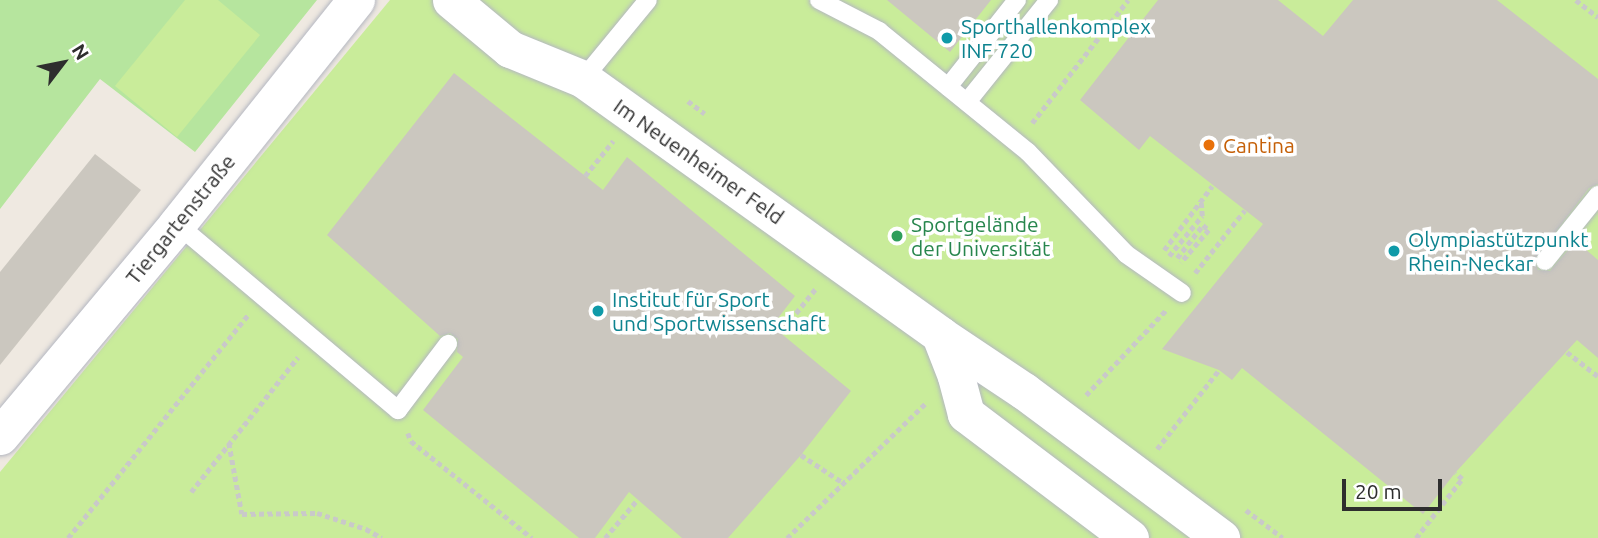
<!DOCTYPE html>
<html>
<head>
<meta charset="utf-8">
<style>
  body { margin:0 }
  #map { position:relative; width:1598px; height:538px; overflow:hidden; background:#efe9e1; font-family:Ubuntu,sans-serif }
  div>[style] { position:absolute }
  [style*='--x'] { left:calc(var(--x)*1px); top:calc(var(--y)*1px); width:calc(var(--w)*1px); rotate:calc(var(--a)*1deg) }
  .green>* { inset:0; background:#b6e59e }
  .pitch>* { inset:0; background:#c9ec9a }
  .building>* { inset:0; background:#cbc7bf }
  .path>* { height:4.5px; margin-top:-2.25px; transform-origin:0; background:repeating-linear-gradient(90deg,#c9c9c9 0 5px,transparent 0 8.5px) }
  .roads { filter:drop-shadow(0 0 2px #b4b7c1) drop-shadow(0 0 2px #b4b7c1) }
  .service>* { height:18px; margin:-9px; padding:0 9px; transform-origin:9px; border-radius:9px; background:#fff }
  .minor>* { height:37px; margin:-18.5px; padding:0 18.5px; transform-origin:18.5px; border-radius:18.5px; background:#fff }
  .dots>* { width:19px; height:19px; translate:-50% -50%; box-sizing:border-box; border:4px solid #fff; border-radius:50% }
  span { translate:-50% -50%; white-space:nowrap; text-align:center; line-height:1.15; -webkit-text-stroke:7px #fff; paint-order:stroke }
  .culture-label { font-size:21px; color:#0d838f }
  .left { translate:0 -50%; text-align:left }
  .food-label { font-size:21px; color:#c56008 }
  .street-label { font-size:21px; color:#2e2e2e }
  .leisure-label { font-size:21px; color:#27864d }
  .north { position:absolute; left:28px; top:28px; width:70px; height:70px; -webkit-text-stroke:5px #fff; paint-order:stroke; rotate:58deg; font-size:19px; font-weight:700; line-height:28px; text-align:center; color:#2e2e2e }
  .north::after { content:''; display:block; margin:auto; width:24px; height:32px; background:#2e2e2e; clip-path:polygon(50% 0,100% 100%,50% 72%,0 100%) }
  .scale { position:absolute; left:1342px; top:479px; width:100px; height:32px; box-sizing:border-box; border:4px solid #2e2e2e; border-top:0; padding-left:9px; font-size:21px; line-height:24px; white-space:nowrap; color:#2e2e2e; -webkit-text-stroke:5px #fff; paint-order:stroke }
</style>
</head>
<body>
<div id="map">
  <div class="green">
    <div style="clip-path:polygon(0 0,317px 0,195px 152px,100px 79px,0 209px)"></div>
  </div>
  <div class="pitch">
    <div style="clip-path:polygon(185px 0,218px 0,260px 35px,177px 137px,115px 86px)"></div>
    <div style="clip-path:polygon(390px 0,1598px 0,1598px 538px,0 538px,0 472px)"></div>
  </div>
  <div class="building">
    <div style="clip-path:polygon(887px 0,991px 0,950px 52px)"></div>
    <div style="clip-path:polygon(1158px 0,1278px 0,1323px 36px,1353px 0,1497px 0,1598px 79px,1598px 184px,1589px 188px,1534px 260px,1538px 270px,1550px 271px,1576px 241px,1598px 260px,1598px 358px,1577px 340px,1455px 473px,1423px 514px,1242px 368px,1232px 380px,1219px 370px,1162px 349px,1263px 224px,1150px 136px,1139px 150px,1080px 100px)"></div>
    <div style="clip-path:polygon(454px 73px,603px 190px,627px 157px,795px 296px,772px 326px,851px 391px,801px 455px,728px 538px,682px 538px,629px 492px,595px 538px,579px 538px,423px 410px,463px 357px,457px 352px,458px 339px,450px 333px,440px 336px,327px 235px)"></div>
    <div style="clip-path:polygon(95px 154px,141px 190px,0 365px,0 272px)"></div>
  </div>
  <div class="path">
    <div style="--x:1576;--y:0;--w:28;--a:38"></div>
    <div style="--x:688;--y:101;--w:21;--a:37"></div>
    <div style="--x:1032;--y:123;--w:156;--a:-52"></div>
    <div style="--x:585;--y:176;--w:45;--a:-51.3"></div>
    <div style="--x:1164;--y:250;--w:80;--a:-53.1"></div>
    <div style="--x:1169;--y:256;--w:52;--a:-50.5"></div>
    <div style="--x:1202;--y:216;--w:14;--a:-94"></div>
    <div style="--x:1177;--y:258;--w:42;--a:-51.8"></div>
    <div style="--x:1203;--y:225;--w:8;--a:40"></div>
    <div style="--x:1209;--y:230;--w:43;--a:130.3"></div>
    <div style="--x:1195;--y:273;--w:80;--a:-51.6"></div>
    <div style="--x:780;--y:333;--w:59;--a:-51.2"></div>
    <div style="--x:1567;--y:352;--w:39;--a:38"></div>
    <div style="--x:1086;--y:395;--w:117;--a:-46.7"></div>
    <div style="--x:408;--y:433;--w:9;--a:69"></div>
    <div style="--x:411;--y:441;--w:155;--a:38.7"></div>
    <div style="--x:229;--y:443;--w:72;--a:79.6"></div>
    <div style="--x:242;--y:514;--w:75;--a:-0.8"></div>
    <div style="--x:317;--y:513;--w:52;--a:18.1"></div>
    <div style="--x:366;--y:529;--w:18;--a:29"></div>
    <div style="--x:1157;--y:449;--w:100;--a:-51.9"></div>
    <div style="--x:801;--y:455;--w:49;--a:33.4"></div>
    <div style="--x:191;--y:492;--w:172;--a:-51.6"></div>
    <div style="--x:1246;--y:510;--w:46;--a:37.1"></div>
    <div style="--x:68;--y:538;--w:287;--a:-51.1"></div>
    <div style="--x:605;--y:538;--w:51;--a:-49.8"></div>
    <div style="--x:787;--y:538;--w:195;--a:-44.2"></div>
    <div style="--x:1416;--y:538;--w:75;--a:-52.1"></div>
    <div style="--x:1462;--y:479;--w:9;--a:-139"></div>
  </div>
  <div class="roads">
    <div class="service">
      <div style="--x:819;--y:0;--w:68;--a:27.3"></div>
      <div style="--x:879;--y:31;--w:192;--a:39.1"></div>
      <div style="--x:1028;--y:152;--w:141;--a:46.1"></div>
      <div style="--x:1126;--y:254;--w:68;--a:34.9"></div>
      <div style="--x:583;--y:79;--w:102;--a:-50.6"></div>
      <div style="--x:948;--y:87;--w:111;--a:-51.6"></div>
      <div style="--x:967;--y:102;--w:131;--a:-51.2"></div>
      <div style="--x:177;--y:224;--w:289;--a:40.1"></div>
      <div style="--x:398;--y:410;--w:83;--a:-52.9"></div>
      <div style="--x:1545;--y:261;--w:85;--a:-51.2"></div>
    </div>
    <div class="minor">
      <div style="--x:451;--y:0;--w:77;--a:39.7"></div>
      <div style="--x:510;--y:49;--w:79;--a:22.3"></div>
      <div style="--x:583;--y:79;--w:439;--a:35.6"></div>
      <div style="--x:0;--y:436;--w:276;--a:-50.1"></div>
      <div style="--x:177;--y:224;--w:287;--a:-51.4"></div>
      <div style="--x:1130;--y:538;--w:206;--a:-142.9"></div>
      <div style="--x:966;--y:414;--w:39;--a:-105"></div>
      <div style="--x:956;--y:376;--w:44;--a:-111.3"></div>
      <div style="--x:940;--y:335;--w:101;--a:33.7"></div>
      <div style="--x:1024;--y:391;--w:246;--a:36.7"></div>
    </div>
  </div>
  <div class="dots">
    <div style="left:947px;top:38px;background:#0f9aa8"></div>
    <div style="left:1209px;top:145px;background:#e8710a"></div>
    <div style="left:897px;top:236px;background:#2e9e5b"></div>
    <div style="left:1394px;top:251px;background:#0f9aa8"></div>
    <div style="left:598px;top:311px;background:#0f9aa8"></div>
  </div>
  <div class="culture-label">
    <span class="left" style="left:961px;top:38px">Sporthallenkomplex<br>INF 720</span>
    <span class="left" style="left:1408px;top:251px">Olympiastützpunkt<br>Rhein-Neckar</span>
    <span class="left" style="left:612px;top:311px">Institut für Sport<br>und Sportwissenschaft</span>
  </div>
  <div class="food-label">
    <span class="left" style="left:1223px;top:145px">Cantina</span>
  </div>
  <div class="street-label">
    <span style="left:699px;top:161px;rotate:35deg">Im Neuenheimer Feld</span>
    <span style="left:180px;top:219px;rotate:-51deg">Tiergartenstraße</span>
  </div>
  <div class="leisure-label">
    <span class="left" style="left:911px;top:236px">Sportgelände<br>der Universität</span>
  </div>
  <div class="north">N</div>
  <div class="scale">20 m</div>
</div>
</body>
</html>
